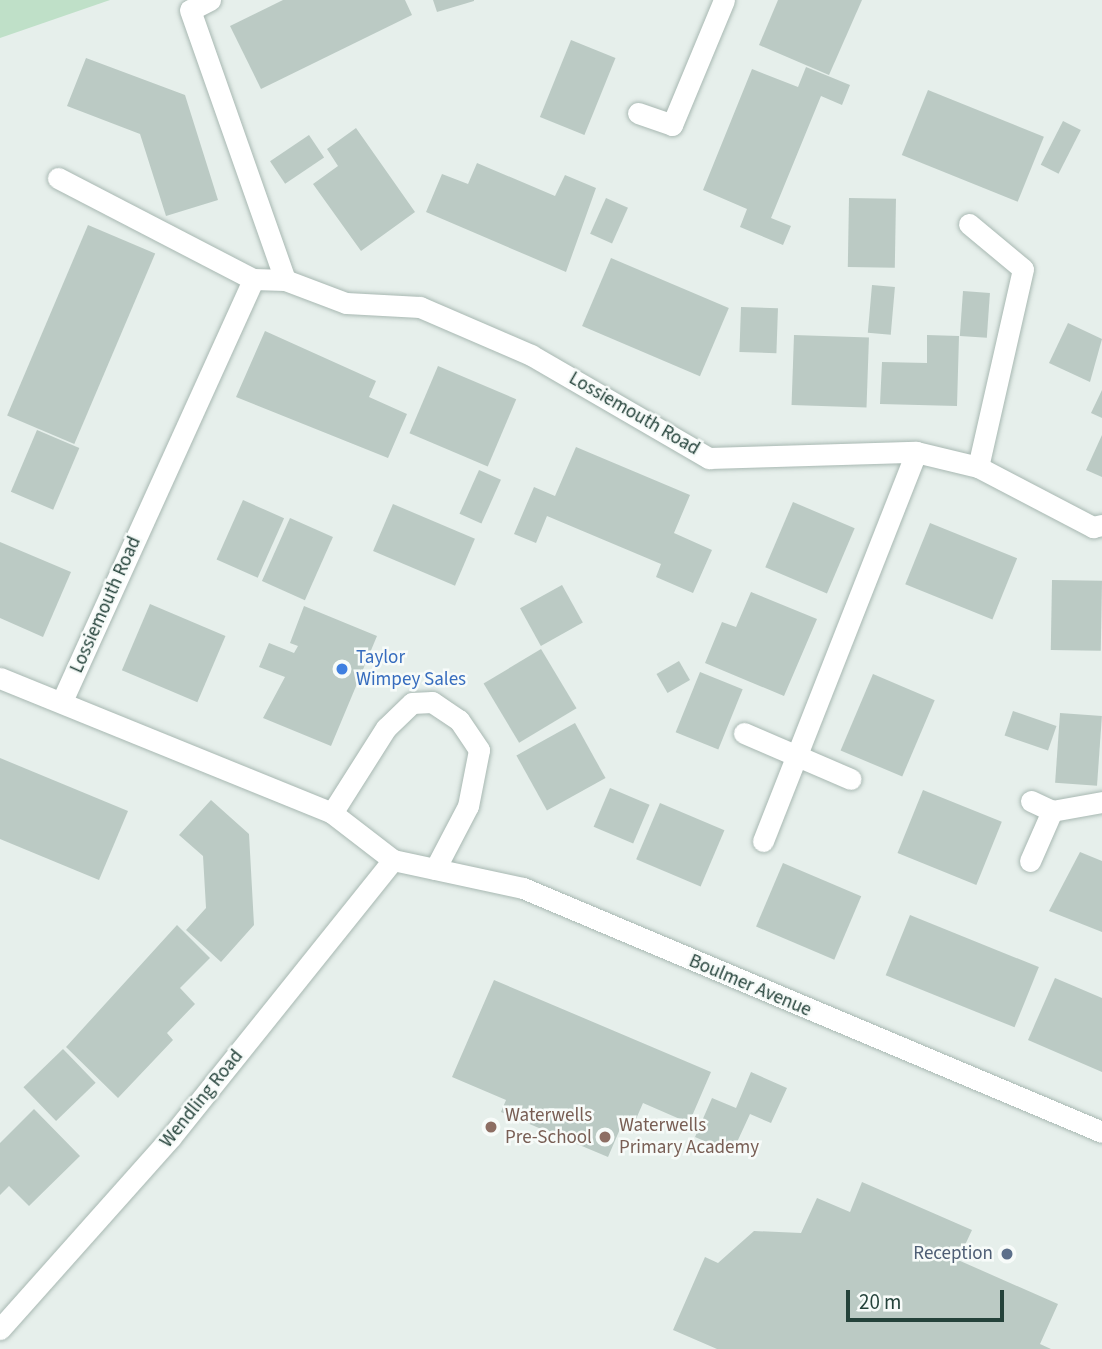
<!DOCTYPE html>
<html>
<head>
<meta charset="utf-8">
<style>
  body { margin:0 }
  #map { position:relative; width:1102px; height:1349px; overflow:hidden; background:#e6efeb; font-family:"Source Sans 3",sans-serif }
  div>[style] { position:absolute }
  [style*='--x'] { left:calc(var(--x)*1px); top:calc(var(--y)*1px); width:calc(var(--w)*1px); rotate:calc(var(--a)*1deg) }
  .green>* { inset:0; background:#bfe0c8 }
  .building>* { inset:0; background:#bbcac4; transform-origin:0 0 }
  .roads { filter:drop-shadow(0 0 2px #a8b8b2) drop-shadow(0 0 2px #a8b8b2) }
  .lane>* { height:21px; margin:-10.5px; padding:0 10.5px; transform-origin:10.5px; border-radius:10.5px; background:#fff }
  .street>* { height:21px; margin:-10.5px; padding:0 10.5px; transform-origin:10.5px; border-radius:10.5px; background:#fff }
  .dots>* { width:19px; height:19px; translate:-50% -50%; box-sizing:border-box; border:4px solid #f7fbf9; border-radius:50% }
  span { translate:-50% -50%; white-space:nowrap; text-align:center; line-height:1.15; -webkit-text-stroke:5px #f7fbf9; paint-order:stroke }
  .street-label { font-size:19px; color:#24423a }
  .shop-label { font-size:19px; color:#366cbe }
  .left { translate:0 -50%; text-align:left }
  .education-label { font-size:19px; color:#785e54 }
  .service-label { font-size:19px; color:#4e5e75 }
  .right { translate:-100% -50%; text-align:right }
  .scale { position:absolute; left:846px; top:1290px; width:158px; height:32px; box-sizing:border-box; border:4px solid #24423a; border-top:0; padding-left:9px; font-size:21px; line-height:24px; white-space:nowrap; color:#24423a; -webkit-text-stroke:5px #f7fbf9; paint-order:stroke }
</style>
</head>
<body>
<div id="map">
  <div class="green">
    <div style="clip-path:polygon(0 0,110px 0,0 38px)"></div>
  </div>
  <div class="building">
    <div style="clip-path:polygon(283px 0,405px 0,412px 15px,261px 89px,230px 26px)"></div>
    <div style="clip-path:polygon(433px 0,474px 0,474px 1px,437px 12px)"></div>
    <div style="clip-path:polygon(778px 0,862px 0,829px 75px,759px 45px)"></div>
    <div style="left:571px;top:40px;width:48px;height:83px;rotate:22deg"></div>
    <div style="clip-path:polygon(86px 58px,185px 95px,218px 200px,166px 216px,140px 134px,67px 106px)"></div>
    <div style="clip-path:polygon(806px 67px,850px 85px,842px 105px,821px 96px,771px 218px,791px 226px,783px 245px,740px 227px,747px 209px,703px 190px,752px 69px,798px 87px)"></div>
    <div style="left:928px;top:90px;width:125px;height:70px;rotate:22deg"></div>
    <div style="left:1063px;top:121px;width:20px;height:49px;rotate:27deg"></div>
    <div style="clip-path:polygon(356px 128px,415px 212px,361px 251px,313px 184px,338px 166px,327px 149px)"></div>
    <div style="left:309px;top:135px;width:27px;height:47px;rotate:56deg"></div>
    <div style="clip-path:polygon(477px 163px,555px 196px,565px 175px,596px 188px,566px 272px,426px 212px,442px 174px,468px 184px)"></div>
    <div style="left:606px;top:198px;width:24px;height:39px;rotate:24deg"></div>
    <div style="left:849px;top:198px;width:47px;height:69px;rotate:1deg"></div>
    <div style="left:88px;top:225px;width:73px;height:207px;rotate:23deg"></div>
    <div style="left:611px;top:258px;width:128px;height:74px;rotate:23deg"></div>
    <div style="left:872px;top:285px;width:23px;height:48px;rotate:5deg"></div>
    <div style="left:963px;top:291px;width:27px;height:45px;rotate:4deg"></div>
    <div style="left:741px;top:307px;width:37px;height:45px;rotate:2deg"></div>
    <div style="clip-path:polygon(1068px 323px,1102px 339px,1090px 382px,1049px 363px)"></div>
    <div style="clip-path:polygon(265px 331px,376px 381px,369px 397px,407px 414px,388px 458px,236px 397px)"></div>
    <div style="left:794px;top:335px;width:75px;height:70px;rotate:2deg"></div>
    <div style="clip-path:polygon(927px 335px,959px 336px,957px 406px,880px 404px,882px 362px,927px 363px)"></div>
    <div style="left:438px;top:366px;width:85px;height:73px;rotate:23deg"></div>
    <div style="clip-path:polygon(1102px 390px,1102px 418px,1091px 413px)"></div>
    <div style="left:37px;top:430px;width:46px;height:67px;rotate:23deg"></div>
    <div style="clip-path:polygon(1102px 435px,1102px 477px,1086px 470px)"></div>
    <div style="clip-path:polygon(576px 447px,690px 495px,674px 533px,712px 550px,693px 593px,656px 577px,661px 564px,547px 516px,536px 543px,514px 534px,534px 487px,555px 496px)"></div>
    <div style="left:479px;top:470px;width:24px;height:48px;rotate:24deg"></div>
    <div style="left:243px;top:500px;width:45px;height:65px;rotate:24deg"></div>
    <div style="left:793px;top:502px;width:67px;height:71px;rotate:23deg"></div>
    <div style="left:393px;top:504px;width:89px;height:51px;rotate:23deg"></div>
    <div style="left:290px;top:518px;width:47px;height:69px;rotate:24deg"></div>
    <div style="left:930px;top:523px;width:94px;height:66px;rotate:22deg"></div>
    <div style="clip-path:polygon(0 542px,71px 572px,43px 637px,0 618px)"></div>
    <div style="left:1052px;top:580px;width:50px;height:70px;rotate:1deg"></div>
    <div style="left:562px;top:585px;width:43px;height:48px;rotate:61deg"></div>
    <div style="clip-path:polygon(751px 592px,817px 619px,784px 696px,705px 663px,722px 622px,736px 627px)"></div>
    <div style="left:150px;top:604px;width:82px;height:72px;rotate:23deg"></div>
    <div style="clip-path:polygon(304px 606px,377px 636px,331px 746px,263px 718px,285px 677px,259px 667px,269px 643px,294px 653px,298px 646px,290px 643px)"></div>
    <div style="left:541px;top:649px;width:69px;height:67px;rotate:59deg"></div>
    <div style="left:679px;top:661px;width:22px;height:26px;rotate:60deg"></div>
    <div style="left:700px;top:672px;width:46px;height:65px;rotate:22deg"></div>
    <div style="left:873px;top:674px;width:67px;height:83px;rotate:23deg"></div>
    <div style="left:1013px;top:711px;width:46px;height:26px;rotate:19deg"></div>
    <div style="left:1060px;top:713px;width:42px;height:70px;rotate:4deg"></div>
    <div style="left:575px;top:723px;width:63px;height:67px;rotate:61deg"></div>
    <div style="clip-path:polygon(0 758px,128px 811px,99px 880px,0 839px)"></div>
    <div style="left:610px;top:788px;width:43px;height:42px;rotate:23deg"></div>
    <div style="left:923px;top:790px;width:85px;height:68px;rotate:22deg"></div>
    <div style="clip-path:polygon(211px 800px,249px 834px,254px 925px,221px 962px,186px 930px,206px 908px,203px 856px,179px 835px)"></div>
    <div style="left:660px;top:803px;width:70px;height:61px;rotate:23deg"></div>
    <div style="clip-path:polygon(1080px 852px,1102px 861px,1102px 932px,1049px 911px)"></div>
    <div style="left:783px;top:863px;width:85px;height:69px;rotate:23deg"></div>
    <div style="left:910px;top:915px;width:139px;height:65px;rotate:22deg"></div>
    <div style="clip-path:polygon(177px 925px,210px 958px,180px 988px,195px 1004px,167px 1033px,173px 1040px,118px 1098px,66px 1047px)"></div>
    <div style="clip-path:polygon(1055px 978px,1102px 998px,1102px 1072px,1028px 1040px)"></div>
    <div style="clip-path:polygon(494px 980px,711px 1072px,689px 1123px,643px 1103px,630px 1133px,620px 1129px,608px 1157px,501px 1112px,506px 1100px,452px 1077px)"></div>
    <div style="left:63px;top:1049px;width:47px;height:55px;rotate:46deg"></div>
    <div style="clip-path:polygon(751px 1072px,787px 1088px,771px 1123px,750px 1114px,732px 1153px,695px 1137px,712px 1098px,736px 1108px)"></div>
    <div style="clip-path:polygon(34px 1109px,80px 1156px,29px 1206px,9px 1186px,0 1195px,0 1143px)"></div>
    <div style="clip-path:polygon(862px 1182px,972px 1230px,958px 1260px,1058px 1304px,1040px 1344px,1051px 1349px,717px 1349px,673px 1330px,705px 1257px,718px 1263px,754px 1231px,801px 1233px,817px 1198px,850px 1212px)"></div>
  </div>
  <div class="roads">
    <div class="lane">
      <div style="--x:58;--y:178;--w:220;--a:27.4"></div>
      <div style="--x:744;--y:733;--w:116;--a:23.3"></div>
      <div style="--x:332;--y:813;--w:101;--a:-57.6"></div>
      <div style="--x:386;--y:728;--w:36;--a:-44"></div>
      <div style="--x:412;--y:703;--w:20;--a:-3"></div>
      <div style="--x:432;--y:702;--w:32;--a:34"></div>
      <div style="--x:459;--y:720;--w:36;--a:56"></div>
      <div style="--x:479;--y:750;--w:57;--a:101.1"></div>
      <div style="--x:468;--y:806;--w:71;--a:117.6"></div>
      <div style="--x:1030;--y:861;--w:55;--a:-66.3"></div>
    </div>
    <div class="street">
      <div style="--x:210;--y:0;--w:22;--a:153"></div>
      <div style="--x:190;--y:10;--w:286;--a:70.6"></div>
      <div style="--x:638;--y:113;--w:36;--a:19"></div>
      <div style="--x:672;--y:125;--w:135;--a:-67.4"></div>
      <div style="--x:969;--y:224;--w:70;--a:39.8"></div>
      <div style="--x:1023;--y:269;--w:203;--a:102.8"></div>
      <div style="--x:0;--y:678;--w:358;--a:22.1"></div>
      <div style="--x:332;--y:813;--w:77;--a:37.6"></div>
      <div style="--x:393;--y:860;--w:133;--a:12.2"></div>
      <div style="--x:523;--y:888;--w:628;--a:22.85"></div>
      <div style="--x:62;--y:701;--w:463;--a:-65.6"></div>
      <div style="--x:253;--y:279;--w:32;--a:2"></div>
      <div style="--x:285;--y:280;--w:65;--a:20.7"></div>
      <div style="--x:346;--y:303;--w:74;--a:3.1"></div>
      <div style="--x:420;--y:307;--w:121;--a:23.4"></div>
      <div style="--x:531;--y:355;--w:206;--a:30.1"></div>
      <div style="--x:709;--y:458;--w:207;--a:-1.7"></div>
      <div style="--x:916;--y:452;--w:64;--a:13.6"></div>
      <div style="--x:978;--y:467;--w:130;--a:27.6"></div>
      <div style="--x:1093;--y:527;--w:9;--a:-13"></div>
      <div style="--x:1031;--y:801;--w:23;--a:25"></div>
      <div style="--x:1052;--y:811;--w:51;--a:-10.2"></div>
      <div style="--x:763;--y:841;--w:418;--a:-68.5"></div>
      <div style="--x:0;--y:1329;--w:257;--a:-48.3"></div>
      <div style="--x:171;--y:1137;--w:355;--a:-51.3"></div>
    </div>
  </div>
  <div class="dots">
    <div style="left:342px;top:669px;background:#3f7fe0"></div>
    <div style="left:491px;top:1127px;background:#8d6e63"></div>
    <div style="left:605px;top:1137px;background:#8d6e63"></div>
    <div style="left:1007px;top:1254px;background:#5c6f8a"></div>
  </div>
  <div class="street-label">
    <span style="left:634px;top:414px;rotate:30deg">Lossiemouth Road</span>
    <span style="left:106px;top:605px;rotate:-66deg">Lossiemouth Road</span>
    <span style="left:750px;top:986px;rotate:23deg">Boulmer Avenue</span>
    <span style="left:202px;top:1099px;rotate:-51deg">Wendling Road</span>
  </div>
  <div class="shop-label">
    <span class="left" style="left:356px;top:669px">Taylor<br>Wimpey Sales</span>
  </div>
  <div class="education-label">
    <span class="left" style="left:505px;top:1127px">Waterwells<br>Pre-School</span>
    <span class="left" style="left:619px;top:1137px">Waterwells<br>Primary Academy</span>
  </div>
  <div class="service-label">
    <span class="right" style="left:993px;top:1254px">Reception</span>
  </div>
  <div class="scale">20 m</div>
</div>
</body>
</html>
